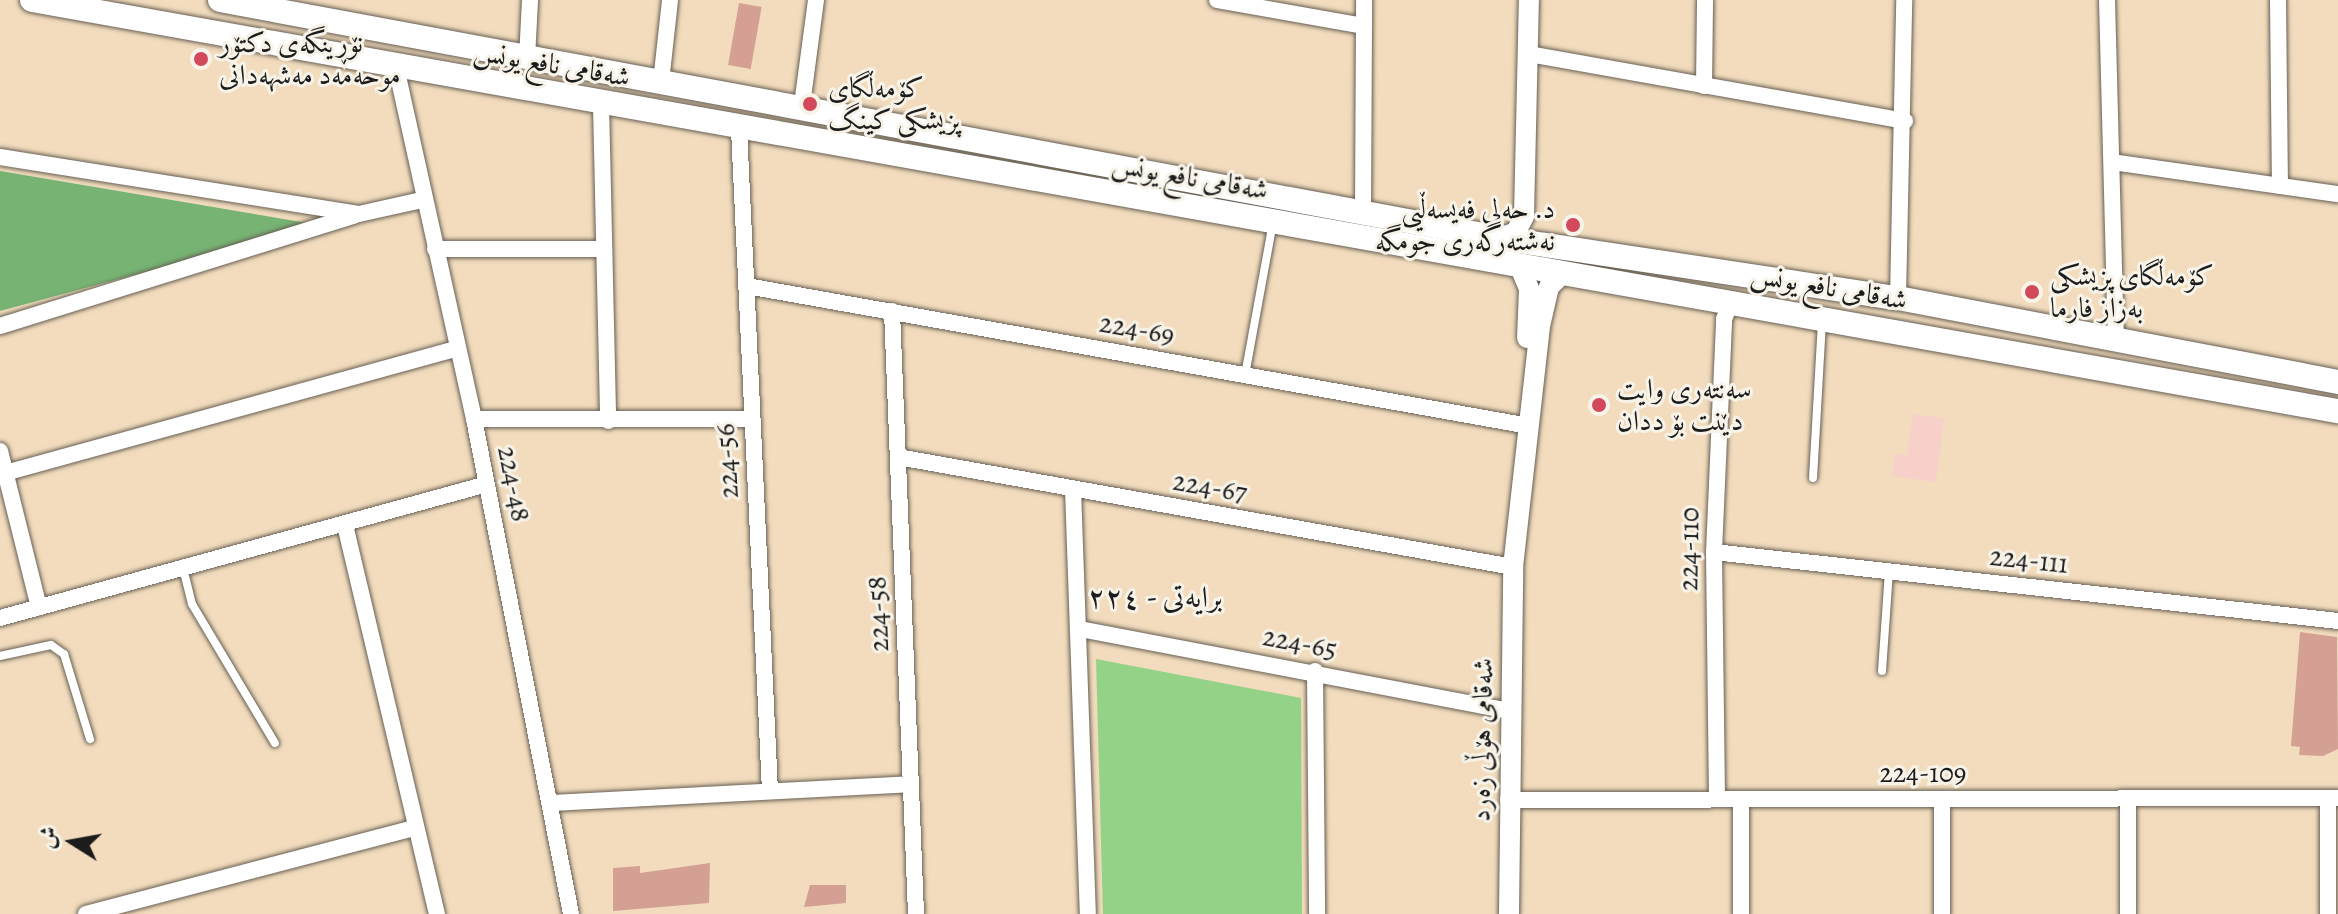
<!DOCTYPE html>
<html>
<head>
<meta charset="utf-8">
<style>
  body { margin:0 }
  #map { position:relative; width:2338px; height:914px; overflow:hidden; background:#f2dcbd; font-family:Alegreya,Amiri,serif }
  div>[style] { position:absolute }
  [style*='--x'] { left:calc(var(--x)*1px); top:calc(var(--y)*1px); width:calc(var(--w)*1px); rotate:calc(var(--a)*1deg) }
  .built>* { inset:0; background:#f7d0c9 }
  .green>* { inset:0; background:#94d288 }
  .forest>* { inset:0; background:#77b474 }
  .building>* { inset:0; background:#d5a094; transform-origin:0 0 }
  .roads { filter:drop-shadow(0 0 2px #675f54) drop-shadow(0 0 2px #675f54) }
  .service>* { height:8px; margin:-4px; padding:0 4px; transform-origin:4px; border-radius:4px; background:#fff }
  .minor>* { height:16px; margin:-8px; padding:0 8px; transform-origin:8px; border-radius:8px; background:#fff }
  .tertiary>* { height:20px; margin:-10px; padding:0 10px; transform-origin:10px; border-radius:10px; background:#fff }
  .primary>* { height:24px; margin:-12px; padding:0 12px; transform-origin:12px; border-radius:12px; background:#fff }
  .dots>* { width:22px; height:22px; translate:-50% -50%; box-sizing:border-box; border:4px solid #f7f3e8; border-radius:50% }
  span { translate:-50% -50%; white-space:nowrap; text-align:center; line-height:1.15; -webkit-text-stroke:6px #f7f3e8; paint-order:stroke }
  .poi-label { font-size:28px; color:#1c1c1c }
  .left { translate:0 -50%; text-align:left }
  .right { translate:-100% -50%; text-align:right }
  .street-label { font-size:28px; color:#1c1c1c }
  .neighbourhood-label { font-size:30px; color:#1c1c1c }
  .north { position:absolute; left:32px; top:802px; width:80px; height:80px; -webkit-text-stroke:6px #f7f3e8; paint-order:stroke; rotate:281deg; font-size:22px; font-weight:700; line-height:32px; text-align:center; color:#1c1c1c }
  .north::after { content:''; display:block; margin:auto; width:28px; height:36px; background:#1c1c1c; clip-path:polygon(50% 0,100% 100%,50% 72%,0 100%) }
</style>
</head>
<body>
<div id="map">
  <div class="built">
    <div style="clip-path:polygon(1913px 414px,1944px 418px,1936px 482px,1892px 476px,1895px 454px,1907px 455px)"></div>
  </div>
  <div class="green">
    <div style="clip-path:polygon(1096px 659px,1301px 698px,1302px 914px,1103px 914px)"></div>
  </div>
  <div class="forest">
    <div style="clip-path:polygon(0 171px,319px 225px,0 311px)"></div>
  </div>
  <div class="building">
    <div style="left:739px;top:3px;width:23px;height:63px;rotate:10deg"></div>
    <div style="clip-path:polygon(2300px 632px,2337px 637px,2338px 749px,2323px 756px,2299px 755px,2300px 747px,2291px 746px)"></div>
    <div style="clip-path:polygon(710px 863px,709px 903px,613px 911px,613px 868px,640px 866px,640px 873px)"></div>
    <div style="clip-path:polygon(810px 885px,846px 885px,846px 903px,804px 907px)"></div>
  </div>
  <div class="roads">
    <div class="service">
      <div style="--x:1245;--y:375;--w:156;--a:-79.6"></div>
      <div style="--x:1813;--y:478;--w:154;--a:-86.7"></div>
      <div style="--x:183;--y:568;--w:37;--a:76"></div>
      <div style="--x:192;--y:604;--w:162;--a:59.2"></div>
      <div style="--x:0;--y:656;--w:52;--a:-12.2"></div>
      <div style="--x:51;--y:645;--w:16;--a:35"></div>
      <div style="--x:64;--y:654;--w:89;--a:73"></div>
      <div style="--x:1882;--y:671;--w:100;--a:-86"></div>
    </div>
    <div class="minor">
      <div style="--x:1217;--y:0;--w:149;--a:10"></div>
      <div style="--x:2107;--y:0;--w:339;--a:88.5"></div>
      <div style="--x:2278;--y:0;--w:186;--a:89.4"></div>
      <div style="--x:1529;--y:54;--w:382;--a:10.1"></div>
      <div style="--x:527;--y:58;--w:58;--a:-87"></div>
      <div style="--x:396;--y:67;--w:361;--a:77.5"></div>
      <div style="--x:474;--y:419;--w:504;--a:78.91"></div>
      <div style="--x:661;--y:82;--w:82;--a:-83.7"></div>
      <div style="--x:1704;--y:86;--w:86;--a:-89.3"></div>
      <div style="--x:601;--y:104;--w:317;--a:88.7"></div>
      <div style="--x:802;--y:105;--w:106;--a:-82.4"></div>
      <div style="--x:739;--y:129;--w:663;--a:87.32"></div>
      <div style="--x:0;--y:157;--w:363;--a:9"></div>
      <div style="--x:359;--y:214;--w:65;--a:-12.5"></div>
      <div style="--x:2112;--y:162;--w:228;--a:8.1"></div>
      <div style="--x:1363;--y:212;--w:212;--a:-89.7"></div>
      <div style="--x:435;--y:249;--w:166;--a:0"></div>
      <div style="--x:747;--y:286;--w:783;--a:10.15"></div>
      <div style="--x:1898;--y:298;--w:298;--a:-88.8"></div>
      <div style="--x:892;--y:311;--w:603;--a:87.72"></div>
      <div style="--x:0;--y:326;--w:371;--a:-17.3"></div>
      <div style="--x:474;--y:419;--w:276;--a:0"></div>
      <div style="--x:0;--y:451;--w:161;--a:76"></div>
      <div style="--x:898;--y:457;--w:625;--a:10.14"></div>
      <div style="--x:5;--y:473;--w:467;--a:-15.4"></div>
      <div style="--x:1073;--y:489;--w:425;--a:88"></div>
      <div style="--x:345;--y:525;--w:400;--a:76.7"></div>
      <div style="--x:1714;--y:552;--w:628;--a:6.31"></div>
      <div style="--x:0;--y:618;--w:505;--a:-15.38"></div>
      <div style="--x:1080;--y:629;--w:438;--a:10.8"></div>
      <div style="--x:1315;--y:671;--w:243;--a:89.5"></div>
      <div style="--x:2328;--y:798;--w:116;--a:90"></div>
      <div style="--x:1717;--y:799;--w:247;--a:-90.7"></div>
      <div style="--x:1714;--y:552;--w:233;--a:-87.5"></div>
      <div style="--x:1724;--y:319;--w:21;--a:-67"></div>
      <div style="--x:1942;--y:799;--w:115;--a:90"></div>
      <div style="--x:1508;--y:800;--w:830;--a:-0.14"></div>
      <div style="--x:550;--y:803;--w:361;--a:-3"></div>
      <div style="--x:86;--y:914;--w:338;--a:-14.7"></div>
      <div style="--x:1741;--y:914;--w:115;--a:-90"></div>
      <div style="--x:2128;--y:914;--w:115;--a:-90"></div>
    </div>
    <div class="tertiary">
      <div style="--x:1499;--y:238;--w:18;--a:-19"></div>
      <div style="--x:1516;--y:232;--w:18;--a:-63"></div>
      <div style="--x:1524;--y:216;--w:216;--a:-88.7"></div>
      <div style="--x:1519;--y:265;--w:26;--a:67"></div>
      <div style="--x:1529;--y:289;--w:49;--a:92.3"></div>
      <div style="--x:1509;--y:914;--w:347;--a:-89.3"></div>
      <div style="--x:1513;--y:567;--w:243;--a:-83.6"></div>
      <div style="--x:1540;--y:326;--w:40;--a:-77"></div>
      <div style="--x:1549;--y:287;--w:21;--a:-45"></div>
    </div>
    <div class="primary">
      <div style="--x:32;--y:0;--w:2342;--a:10.11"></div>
      <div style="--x:220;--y:0;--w:1301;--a:10.54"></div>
      <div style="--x:1499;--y:238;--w:403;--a:8.6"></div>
      <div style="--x:1898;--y:298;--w:448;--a:10.8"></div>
    </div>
  </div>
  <div class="dots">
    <div style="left:201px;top:59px;background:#d1495b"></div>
    <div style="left:810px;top:104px;background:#d1495b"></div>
    <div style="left:1573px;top:225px;background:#d1495b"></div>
    <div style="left:2032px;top:292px;background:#d1495b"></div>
    <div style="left:1599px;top:405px;background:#d1495b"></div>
  </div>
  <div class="poi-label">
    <span class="left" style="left:219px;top:59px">نۆڕینگەی دکتۆر<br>موحەمەد مەشهەدانی</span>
    <span class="left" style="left:828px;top:104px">کۆمەڵگای<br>پزیشکی کینگ</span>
    <span class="right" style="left:1555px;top:225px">د. حەلی فەیسەڵیی<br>نەشتەرگەری جومگە</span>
    <span class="left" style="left:2050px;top:292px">کۆمەڵگای پزیشکی<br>بەزاز فارما</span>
    <span class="left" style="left:1617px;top:405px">سەنتەری وایت<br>دێنت بۆ ددان</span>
  </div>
  <div class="street-label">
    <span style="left:552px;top:64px;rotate:10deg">شەقامی نافع یونس</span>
    <span style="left:1190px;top:177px;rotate:10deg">شەقامی نافع یونس</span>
    <span style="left:1829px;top:287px;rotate:10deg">شەقامی نافع یونس</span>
    <span style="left:1137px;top:329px;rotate:10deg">224-69</span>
    <span style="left:727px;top:461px;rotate:-93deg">224-56</span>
    <span style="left:514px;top:484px;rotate:79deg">224-48</span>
    <span style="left:1210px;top:487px;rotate:10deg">224-67</span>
    <span style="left:1689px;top:549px;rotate:-89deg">224-110</span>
    <span style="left:2029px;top:560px;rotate:6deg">224-111</span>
    <span style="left:878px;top:614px;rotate:-92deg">224-58</span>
    <span style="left:1300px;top:643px;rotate:11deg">224-65</span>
    <span style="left:1482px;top:740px;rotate:-89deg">شەقامی هۆڵی زەرد</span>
    <span style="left:1923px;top:773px">224-109</span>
  </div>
  <div class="neighbourhood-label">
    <span style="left:1155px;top:597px">برایەتی - ٢٢٤</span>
  </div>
  <div class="north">ش</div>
</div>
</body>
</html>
